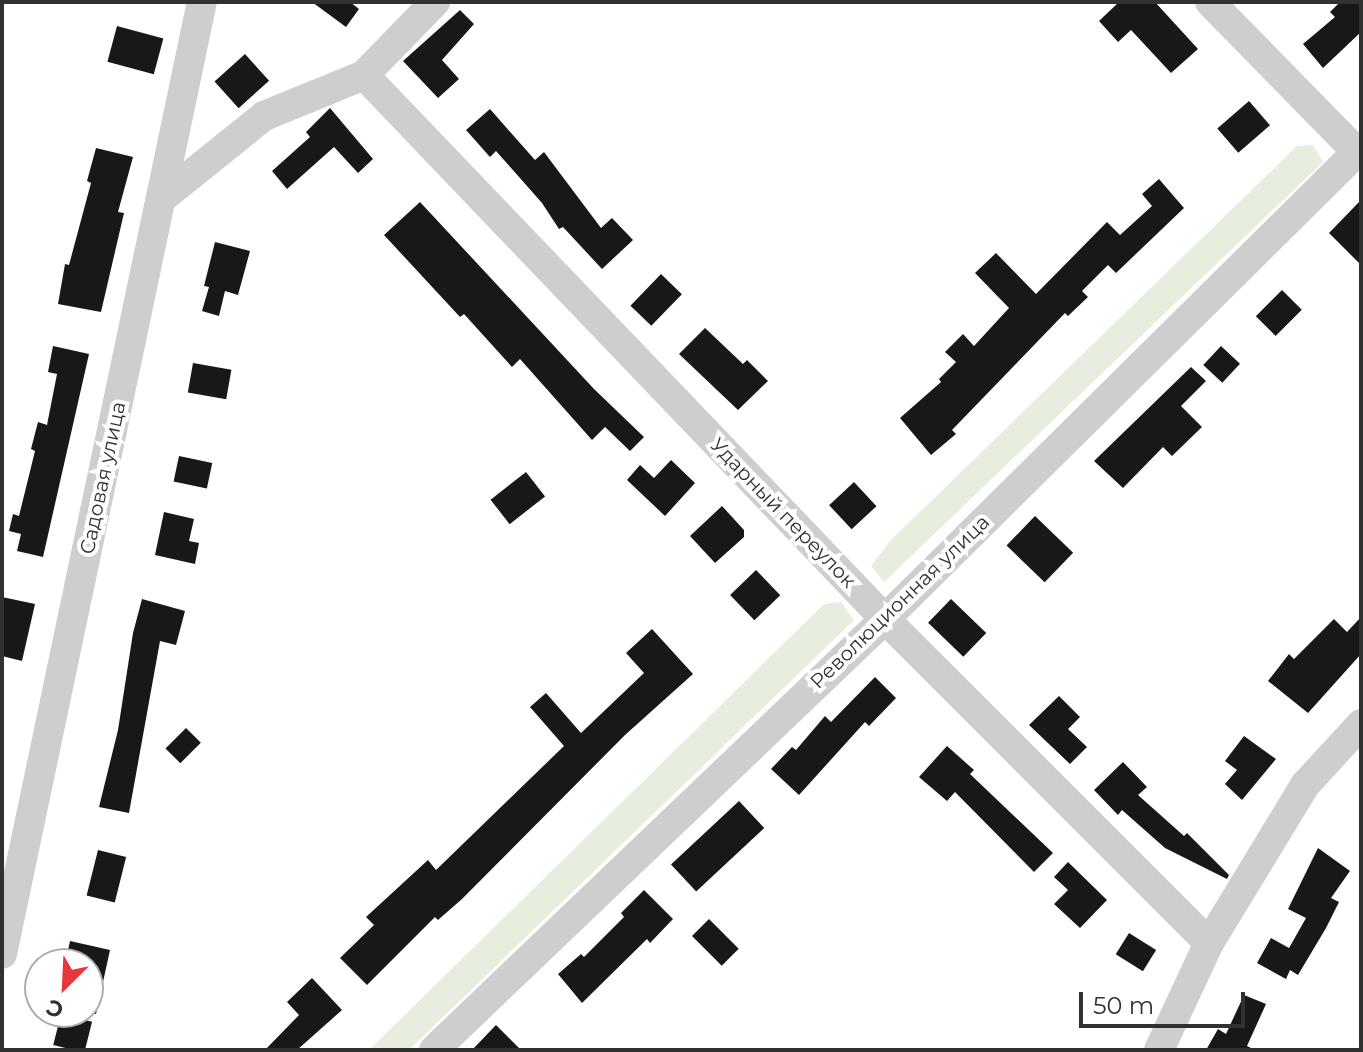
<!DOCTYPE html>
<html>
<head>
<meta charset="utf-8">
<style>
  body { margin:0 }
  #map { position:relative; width:1363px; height:1052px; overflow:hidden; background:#fff; font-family:Montserrat,sans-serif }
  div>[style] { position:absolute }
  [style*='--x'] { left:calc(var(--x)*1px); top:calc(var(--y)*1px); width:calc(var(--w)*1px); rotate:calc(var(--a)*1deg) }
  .green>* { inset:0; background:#e7eee0 }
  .building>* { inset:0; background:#181818; transform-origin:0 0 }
  .minor>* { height:30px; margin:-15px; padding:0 15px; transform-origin:15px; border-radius:15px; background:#cecece }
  span { translate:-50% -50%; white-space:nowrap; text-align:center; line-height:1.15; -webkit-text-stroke:8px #fff; paint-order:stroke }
  .street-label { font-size:20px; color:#313131 }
  .frame { position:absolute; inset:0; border:4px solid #313131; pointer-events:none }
  .north { position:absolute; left:24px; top:948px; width:80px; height:80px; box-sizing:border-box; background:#fff; border:2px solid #adadad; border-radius:50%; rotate:204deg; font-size:22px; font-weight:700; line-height:32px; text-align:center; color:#313131 }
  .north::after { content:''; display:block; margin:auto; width:28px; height:36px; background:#e4383c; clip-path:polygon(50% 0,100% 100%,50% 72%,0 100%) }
  .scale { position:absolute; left:1079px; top:992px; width:166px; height:36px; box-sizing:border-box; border:4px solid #313131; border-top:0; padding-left:10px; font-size:24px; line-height:28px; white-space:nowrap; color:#313131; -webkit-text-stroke:6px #fff; paint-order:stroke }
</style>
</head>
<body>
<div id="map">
  <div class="green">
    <div style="clip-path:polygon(1313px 145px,1323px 162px,884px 582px,871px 566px,891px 540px,1297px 146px)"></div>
    <div style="clip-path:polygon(841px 602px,854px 620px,409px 1050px,369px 1050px,824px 604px)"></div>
  </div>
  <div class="building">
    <div style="clip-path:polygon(312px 2px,350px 2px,359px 9px,346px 27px)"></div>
    <div style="clip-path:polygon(1119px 2px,1155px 2px,1198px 49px,1171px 73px,1131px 30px,1118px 42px,1099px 21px)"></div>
    <div style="clip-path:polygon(1340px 2px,1361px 2px,1361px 32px,1323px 68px,1303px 44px,1335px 17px,1330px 12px)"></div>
    <div style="clip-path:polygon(460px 10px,474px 24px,442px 60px,459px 79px,438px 98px,403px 61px)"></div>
    <div style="left:117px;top:26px;width:48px;height:37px;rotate:15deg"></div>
    <div style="left:245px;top:54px;width:36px;height:41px;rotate:48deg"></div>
    <div style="left:1249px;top:101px;width:32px;height:42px;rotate:49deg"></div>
    <div style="clip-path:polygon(330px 108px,373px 159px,358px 173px,334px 147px,287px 189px,272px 171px,310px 137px,306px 132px)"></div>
    <div style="clip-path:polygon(490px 109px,535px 160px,544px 152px,601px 228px,612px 218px,633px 240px,602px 269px,563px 227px,559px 229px,542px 203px,496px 151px,490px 157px,466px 130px)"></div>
    <div style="clip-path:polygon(96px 148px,133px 157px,118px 212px,124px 213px,101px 312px,58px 304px,65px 264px,69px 265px,91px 183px,87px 181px)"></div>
    <div style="clip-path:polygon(1159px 179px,1184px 208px,1116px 273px,1108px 265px,1082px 291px,1088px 297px,1068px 316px,1065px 313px,952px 430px,956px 434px,931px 455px,900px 418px,941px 382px,939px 379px,956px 362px,945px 352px,963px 334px,974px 346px,1009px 308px,975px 273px,996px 253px,1036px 294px,1107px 222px,1120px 235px,1152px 206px,1142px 194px)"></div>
    <div style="clip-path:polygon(1361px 200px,1361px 265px,1329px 233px)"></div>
    <div style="clip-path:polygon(420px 202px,594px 389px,644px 437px,630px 451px,605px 427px,592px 440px,520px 359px,512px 367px,464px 314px,460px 317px,384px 235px)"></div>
    <div style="clip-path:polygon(215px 242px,250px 251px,238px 295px,225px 291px,219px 316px,202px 311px,209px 287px,204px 286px)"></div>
    <div style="left:661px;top:274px;width:29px;height:44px;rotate:44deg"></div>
    <div style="left:1282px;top:290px;width:28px;height:37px;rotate:45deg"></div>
    <div style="clip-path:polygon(705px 328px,743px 364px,747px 360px,768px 381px,738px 410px,679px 354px)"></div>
    <div style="clip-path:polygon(53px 346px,89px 354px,43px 557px,17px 551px,21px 534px,9px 531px,13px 514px,19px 516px,35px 451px,31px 449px,38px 422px,47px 425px,57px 374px,48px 372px)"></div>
    <div style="left:1221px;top:346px;width:26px;height:26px;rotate:43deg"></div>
    <div style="left:193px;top:363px;width:39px;height:30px;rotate:10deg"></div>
    <div style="clip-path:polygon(1191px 367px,1206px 381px,1181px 406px,1202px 427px,1172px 456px,1163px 447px,1123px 488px,1094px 461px)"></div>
    <div style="left:179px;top:456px;width:34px;height:26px;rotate:12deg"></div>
    <div style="clip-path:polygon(671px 460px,695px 483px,665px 516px,627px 480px,640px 465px,654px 478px)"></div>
    <div style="left:526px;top:472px;width:31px;height:45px;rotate:52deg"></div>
    <div style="left:854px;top:482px;width:33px;height:34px;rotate:47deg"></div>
    <div style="clip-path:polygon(722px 506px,744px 530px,744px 537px,715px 563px,690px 536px)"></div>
    <div style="clip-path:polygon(164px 512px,194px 519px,189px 541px,199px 543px,195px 564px,155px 555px)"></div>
    <div style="left:1035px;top:516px;width:53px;height:41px;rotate:44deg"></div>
    <div style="left:756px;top:570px;width:35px;height:36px;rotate:46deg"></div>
    <div style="clip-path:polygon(2px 597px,35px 604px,22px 661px,2px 656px)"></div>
    <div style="clip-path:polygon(142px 599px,185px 611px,176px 645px,160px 641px,129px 813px,99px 807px,118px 730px,133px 633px)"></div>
    <div style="left:951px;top:599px;width:49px;height:33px;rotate:44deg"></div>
    <div style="clip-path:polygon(1361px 617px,1361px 654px,1308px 713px,1268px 681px,1289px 654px,1294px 659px,1334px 619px,1347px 632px)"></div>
    <div style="clip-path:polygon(652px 629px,693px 674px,625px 735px,462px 899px,438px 920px,435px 917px,367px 985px,340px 958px,374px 925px,366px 917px,428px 860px,436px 870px,564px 746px,530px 707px,546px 693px,581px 733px,644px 673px,626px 653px)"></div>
    <div style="clip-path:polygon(875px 677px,896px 698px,869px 726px,865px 722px,799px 795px,771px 769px,792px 747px,796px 750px,825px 716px,831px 722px)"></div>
    <div style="clip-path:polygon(1059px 696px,1080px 717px,1068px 729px,1087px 747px,1070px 764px,1029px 725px)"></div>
    <div style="left:186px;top:728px;width:21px;height:29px;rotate:45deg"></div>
    <div style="clip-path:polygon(1244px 736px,1276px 759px,1242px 800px,1225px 784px,1237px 770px,1225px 761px)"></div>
    <div style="clip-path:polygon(947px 746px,974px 770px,970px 774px,1053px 853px,1034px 872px,955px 792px,947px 801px,919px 777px)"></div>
    <div style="clip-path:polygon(1123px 762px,1147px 787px,1138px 795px,1184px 836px,1187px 833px,1229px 875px,1227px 879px,1165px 848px,1122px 810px,1118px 815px,1094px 790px)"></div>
    <div style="left:739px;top:801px;width:37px;height:93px;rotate:47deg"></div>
    <div style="clip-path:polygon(1318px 848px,1350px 871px,1331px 898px,1339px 902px,1326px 928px,1298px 975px,1290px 970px,1286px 979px,1257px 963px,1271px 938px,1289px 948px,1306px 918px,1288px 909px)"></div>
    <div style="left:98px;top:850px;width:29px;height:47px;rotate:14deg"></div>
    <div style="clip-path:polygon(1068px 862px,1107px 900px,1080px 928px,1054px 904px,1068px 890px,1054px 877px)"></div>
    <div style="clip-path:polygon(644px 890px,673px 919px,650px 943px,647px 939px,582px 1003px,558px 974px,581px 954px,584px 957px,624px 917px,621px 913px)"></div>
    <div style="left:709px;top:919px;width:42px;height:24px;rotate:45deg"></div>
    <div style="left:1129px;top:933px;width:32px;height:25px;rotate:32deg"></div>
    <div style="clip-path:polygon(70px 941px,110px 950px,96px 1014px,88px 1013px,88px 964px,65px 964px)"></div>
    <div style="clip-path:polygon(312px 978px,342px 1010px,297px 1050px,265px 1050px,299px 1015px,287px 1002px)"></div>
    <div style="clip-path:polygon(1244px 995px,1266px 1004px,1247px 1046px,1255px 1050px,1206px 1050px,1218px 1029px,1226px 1034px)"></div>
    <div style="left:61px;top:1014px;width:32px;height:32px;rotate:14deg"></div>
    <div style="clip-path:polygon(496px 1025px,521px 1050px,472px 1050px)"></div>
  </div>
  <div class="minor">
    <div style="--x:1210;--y:2;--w:216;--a:45.6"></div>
    <div style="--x:364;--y:75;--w:753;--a:46.24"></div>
    <div style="--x:885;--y:619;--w:458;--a:45"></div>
    <div style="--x:162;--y:198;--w:131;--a:-38.8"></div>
    <div style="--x:264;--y:116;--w:108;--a:-22.3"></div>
    <div style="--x:364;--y:75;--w:102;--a:-45.8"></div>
    <div style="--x:2;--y:954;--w:973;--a:-78.14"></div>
    <div style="--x:434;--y:1050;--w:624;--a:-43.7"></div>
    <div style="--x:885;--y:619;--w:670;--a:-44.7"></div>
    <div style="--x:1159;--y:1050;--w:118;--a:-65"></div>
    <div style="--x:1209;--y:943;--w:185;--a:-58.7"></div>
    <div style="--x:1305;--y:785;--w:83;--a:-47.4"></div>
  </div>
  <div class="street-label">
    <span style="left:103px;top:478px;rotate:-78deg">Садовая улица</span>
    <span style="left:783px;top:513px;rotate:46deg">Ударный переулок</span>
    <span style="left:900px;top:602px;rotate:-44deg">Революционная улица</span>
  </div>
  <div class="frame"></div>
  <div class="north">С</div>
  <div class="scale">50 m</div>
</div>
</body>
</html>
